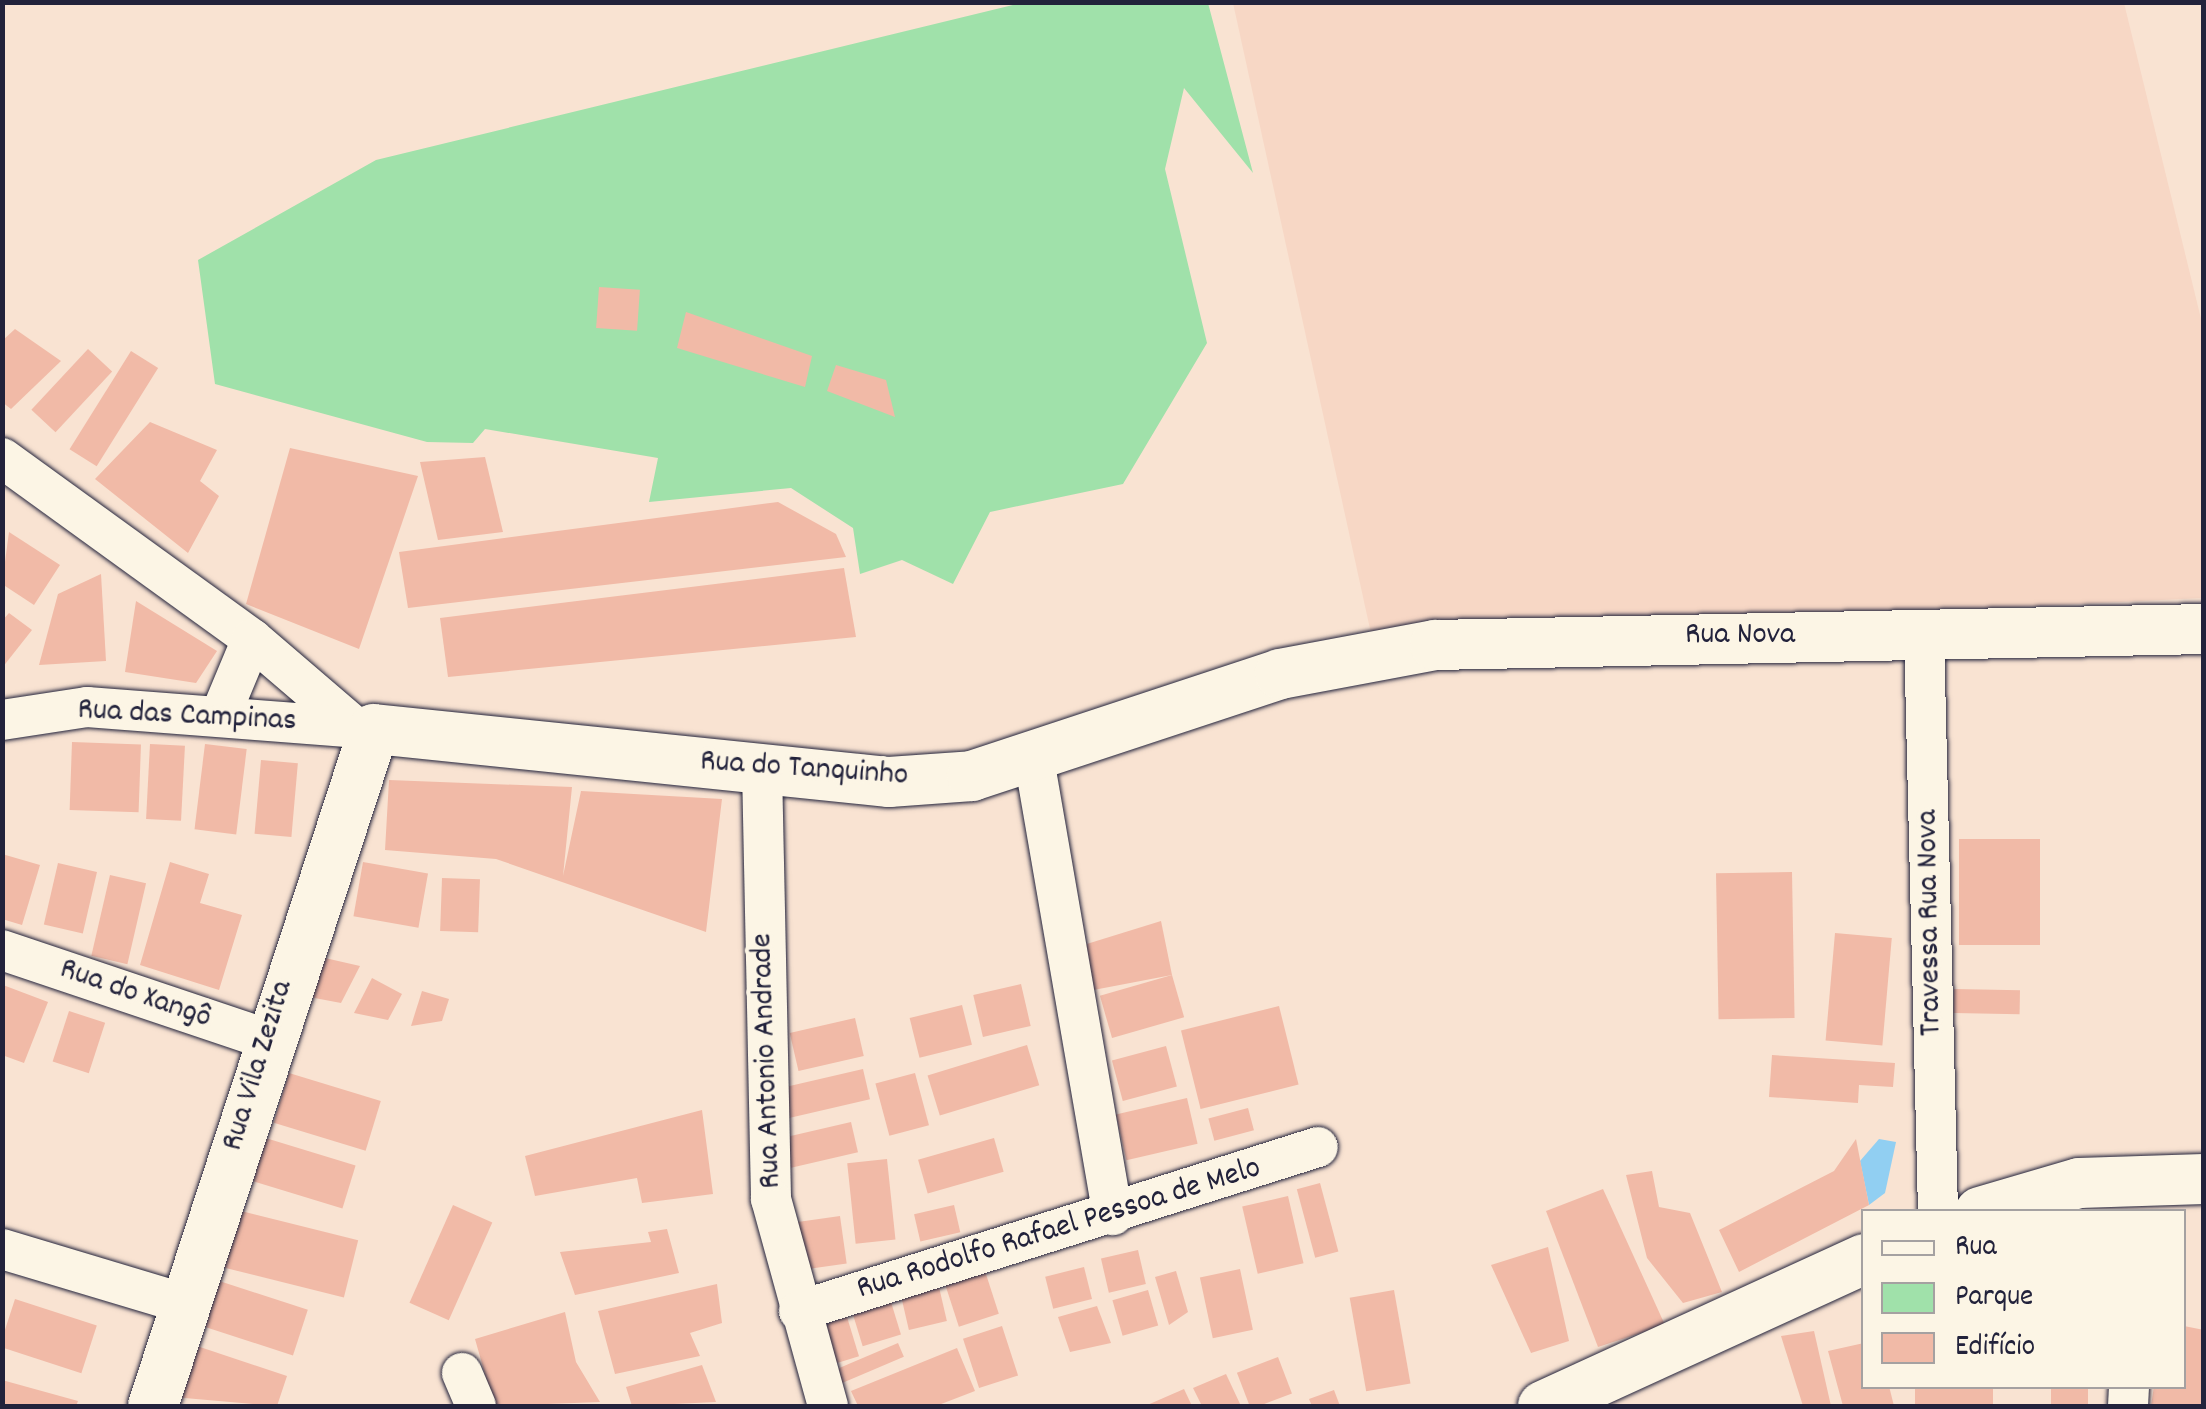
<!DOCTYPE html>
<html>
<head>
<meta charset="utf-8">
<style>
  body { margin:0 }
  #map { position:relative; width:2206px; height:1409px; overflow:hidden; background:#f9e3d2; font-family:Dekko,sans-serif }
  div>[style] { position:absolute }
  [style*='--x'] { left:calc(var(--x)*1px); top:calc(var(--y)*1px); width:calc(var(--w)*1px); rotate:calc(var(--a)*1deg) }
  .built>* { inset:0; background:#f7d7c5 }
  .green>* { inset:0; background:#a0e1aa }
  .water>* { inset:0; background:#91cff2 }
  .building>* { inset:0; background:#f1baa7; transform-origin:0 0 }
  .roads { filter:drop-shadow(0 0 2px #22223b) drop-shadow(0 0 2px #22223b) }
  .minor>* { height:40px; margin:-20px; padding:0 20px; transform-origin:20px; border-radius:20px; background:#fcf5e5 }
  .tertiary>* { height:50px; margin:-25px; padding:0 25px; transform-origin:25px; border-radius:25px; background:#fcf5e5 }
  span { translate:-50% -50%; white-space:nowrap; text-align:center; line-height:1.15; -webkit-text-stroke:8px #fcf5e5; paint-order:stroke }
  .street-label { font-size:32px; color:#22223b }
  .frame { position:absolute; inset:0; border:5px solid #22223b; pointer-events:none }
  .legend { position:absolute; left:1861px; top:1209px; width:325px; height:180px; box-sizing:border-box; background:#fcf5e5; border:2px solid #a5a1a1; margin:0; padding:12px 18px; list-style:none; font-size:30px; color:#22223b }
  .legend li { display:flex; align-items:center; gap:20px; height:50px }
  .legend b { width:50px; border:2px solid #a5a1a1 }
</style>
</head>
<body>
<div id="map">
  <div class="built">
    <div style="clip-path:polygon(1233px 3px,2124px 3px,2203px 327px,2203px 598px,1372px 638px)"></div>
  </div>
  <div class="green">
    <div style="clip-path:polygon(1021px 3px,1208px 3px,1253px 173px,1184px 88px,1165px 169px,1207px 343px,1123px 484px,990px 512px,953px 584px,902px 560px,860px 574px,853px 528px,791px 488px,649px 502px,658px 458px,485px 429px,473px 443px,427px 442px,215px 384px,198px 260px,376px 160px)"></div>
  </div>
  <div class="water">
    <div style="clip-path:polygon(1879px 1139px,1896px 1142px,1885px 1193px,1869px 1205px,1860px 1161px)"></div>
  </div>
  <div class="building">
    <div style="left:599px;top:287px;width:41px;height:41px;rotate:4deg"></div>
    <div style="clip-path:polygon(686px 312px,812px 356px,805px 387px,677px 348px)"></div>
    <div style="clip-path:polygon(15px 329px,61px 361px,11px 409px,2px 402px,2px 341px)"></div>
    <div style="left:88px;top:349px;width:33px;height:83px;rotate:43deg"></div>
    <div style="left:131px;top:351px;width:32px;height:116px;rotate:32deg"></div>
    <div style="clip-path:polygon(836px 365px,886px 380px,895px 417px,827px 391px)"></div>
    <div style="clip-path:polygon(150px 422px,217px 450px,200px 481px,219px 496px,188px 553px,95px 479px)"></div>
    <div style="clip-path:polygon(290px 448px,418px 476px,359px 649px,246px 604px)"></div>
    <div style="clip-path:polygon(485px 457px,503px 532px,438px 540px,420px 462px)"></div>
    <div style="clip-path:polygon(778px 502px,836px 534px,846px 557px,408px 608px,399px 552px)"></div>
    <div style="clip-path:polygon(9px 532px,60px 565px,34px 605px,2px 584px)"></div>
    <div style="clip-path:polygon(844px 568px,856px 637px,448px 677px,440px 618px)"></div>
    <div style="clip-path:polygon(101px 574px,106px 661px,39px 665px,58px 594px)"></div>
    <div style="clip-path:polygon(136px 601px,217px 651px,196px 683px,125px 672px)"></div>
    <div style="clip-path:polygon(9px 613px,32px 630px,2px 668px,2px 621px)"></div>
    <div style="left:72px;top:742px;width:69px;height:68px;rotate:2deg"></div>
    <div style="left:150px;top:744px;width:35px;height:75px;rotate:3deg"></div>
    <div style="left:205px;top:744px;width:42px;height:86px;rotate:7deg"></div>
    <div style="left:261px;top:760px;width:37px;height:74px;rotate:5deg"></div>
    <div style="clip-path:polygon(389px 780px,572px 787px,563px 876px,581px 791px,722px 799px,706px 932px,496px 859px,385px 850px)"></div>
    <div style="left:2040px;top:839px;width:106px;height:81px;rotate:90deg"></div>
    <div style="clip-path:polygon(2px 854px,40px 865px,22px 925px,2px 919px)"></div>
    <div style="clip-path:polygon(170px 862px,209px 874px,200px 903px,242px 915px,219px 990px,140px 965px)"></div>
    <div style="left:363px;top:862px;width:66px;height:55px;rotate:10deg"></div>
    <div style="left:58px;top:863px;width:40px;height:63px;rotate:13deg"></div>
    <div style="left:1792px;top:872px;width:146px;height:76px;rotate:89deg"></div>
    <div style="left:110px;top:875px;width:37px;height:83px;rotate:13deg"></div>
    <div style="left:442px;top:878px;width:38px;height:53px;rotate:2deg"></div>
    <div style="clip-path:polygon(1161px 921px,1172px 975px,1083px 992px,1077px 947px)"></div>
    <div style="left:1835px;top:933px;width:57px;height:108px;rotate:5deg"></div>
    <div style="clip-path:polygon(325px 958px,360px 966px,341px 1003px,304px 996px)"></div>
    <div style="left:1172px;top:975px;width:44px;height:75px;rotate:74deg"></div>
    <div style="clip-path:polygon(372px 978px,402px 994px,388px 1020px,354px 1013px)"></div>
    <div style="left:1021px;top:984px;width:43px;height:49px;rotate:77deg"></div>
    <div style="clip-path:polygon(3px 985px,48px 1002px,24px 1063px,2px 1055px)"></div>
    <div style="left:1954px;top:989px;width:66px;height:24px;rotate:1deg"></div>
    <div style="clip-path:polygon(422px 991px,449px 999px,442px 1021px,411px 1026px)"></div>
    <div style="left:962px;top:1005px;width:41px;height:54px;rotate:76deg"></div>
    <div style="left:1279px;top:1006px;width:81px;height:101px;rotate:76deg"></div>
    <div style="left:69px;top:1011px;width:38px;height:53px;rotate:18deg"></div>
    <div style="left:855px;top:1018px;width:39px;height:67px;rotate:77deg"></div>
    <div style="left:1027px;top:1045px;width:42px;height:104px;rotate:73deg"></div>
    <div style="left:1166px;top:1046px;width:42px;height:56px;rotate:75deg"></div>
    <div style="clip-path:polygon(1772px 1055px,1895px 1063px,1893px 1087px,1859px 1085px,1858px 1103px,1769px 1097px)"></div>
    <div style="left:863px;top:1069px;width:31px;height:83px;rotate:77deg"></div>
    <div style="left:289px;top:1073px;width:96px;height:52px;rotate:17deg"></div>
    <div style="left:915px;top:1073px;width:54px;height:41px;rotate:75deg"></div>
    <div style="left:1187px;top:1098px;width:47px;height:73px;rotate:77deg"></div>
    <div style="left:1248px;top:1108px;width:23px;height:41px;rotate:75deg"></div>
    <div style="clip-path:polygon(702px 1110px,713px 1194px,642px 1203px,637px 1178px,535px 1196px,525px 1156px)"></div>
    <div style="left:851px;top:1122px;width:31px;height:73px;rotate:77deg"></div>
    <div style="left:259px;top:1136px;width:101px;height:45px;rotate:17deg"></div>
    <div style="left:994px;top:1138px;width:35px;height:79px;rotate:74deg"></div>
    <div style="clip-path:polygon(1856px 1139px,1869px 1205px,1739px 1272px,1719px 1230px,1834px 1171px)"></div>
    <div style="left:887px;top:1159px;width:81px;height:40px;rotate:84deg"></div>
    <div style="clip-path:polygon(1652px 1171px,1659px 1207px,1690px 1213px,1722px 1292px,1683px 1303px,1647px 1258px,1626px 1175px)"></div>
    <div style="left:1320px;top:1183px;width:71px;height:24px;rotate:75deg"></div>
    <div style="clip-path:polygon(1603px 1189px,1665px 1325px,1598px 1347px,1546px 1211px)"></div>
    <div style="left:1288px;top:1196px;width:69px;height:47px;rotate:77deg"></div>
    <div style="left:453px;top:1205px;width:43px;height:107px;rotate:24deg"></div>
    <div style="left:954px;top:1205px;width:28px;height:41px;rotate:77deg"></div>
    <div style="left:233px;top:1209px;width:129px;height:59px;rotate:14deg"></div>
    <div style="left:840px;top:1216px;width:48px;height:48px;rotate:82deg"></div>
    <div style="clip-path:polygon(667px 1229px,679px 1273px,575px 1295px,560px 1252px,651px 1242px,648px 1232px)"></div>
    <div style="clip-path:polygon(1548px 1247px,1569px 1341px,1531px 1353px,1491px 1265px)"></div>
    <div style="left:1138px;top:1250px;width:35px;height:38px;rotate:77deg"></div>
    <div style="left:1084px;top:1267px;width:33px;height:40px;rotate:76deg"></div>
    <div style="left:984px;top:1268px;width:48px;height:42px;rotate:72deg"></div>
    <div style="left:1240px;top:1269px;width:62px;height:41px;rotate:78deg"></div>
    <div style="clip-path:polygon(1176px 1271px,1188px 1312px,1169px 1325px,1155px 1277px)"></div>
    <div style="left:207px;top:1277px;width:106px;height:48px;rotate:18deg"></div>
    <div style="clip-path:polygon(717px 1284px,722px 1323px,690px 1333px,700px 1356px,615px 1374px,598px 1311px)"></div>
    <div style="left:939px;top:1287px;width:35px;height:39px;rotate:77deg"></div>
    <div style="left:1148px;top:1290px;width:37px;height:37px;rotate:74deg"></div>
    <div style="left:1394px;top:1290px;width:95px;height:45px;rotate:80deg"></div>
    <div style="left:15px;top:1299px;width:86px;height:50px;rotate:18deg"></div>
    <div style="left:891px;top:1302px;width:34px;height:40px;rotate:73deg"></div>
    <div style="clip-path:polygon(1097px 1306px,1111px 1343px,1070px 1352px,1058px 1317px)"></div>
    <div style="clip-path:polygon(565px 1312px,576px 1362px,600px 1402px,494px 1406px,475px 1339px)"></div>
    <div style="left:847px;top:1317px;width:41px;height:34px;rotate:73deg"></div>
    <div style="left:1002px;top:1326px;width:52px;height:41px;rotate:72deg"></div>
    <div style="clip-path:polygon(2184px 1326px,2204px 1330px,2204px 1406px,2151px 1406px,2154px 1386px,2184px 1386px)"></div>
    <div style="clip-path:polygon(1814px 1331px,1831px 1406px,1803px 1406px,1781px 1336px)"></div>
    <div style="left:898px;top:1343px;width:15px;height:74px;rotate:67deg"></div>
    <div style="clip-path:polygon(1864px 1343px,1864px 1386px,1889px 1386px,1894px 1406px,1843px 1406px,1828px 1351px)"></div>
    <div style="clip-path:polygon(191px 1344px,287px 1376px,277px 1406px,173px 1397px)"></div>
    <div style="clip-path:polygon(957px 1348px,975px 1391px,936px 1406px,858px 1406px,851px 1391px)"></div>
    <div style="left:1278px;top:1357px;width:39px;height:44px;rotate:69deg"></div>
    <div style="clip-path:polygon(702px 1365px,716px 1402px,632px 1406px,626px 1387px)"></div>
    <div style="clip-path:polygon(1226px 1374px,1241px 1406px,1202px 1406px,1193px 1388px)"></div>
    <div style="clip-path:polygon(2px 1380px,78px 1401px,76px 1406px,2px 1406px)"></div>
    <div style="left:1915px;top:1386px;width:78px;height:20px"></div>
    <div style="left:2051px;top:1386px;width:37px;height:20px"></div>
    <div style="clip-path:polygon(1184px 1389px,1192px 1406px,1145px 1406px)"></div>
    <div style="clip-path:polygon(1334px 1390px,1340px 1406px,1312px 1406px,1309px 1399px)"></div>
  </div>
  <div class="roads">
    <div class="minor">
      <div style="--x:2;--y:458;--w:309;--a:35.9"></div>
      <div style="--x:252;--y:639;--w:137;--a:40.6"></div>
      <div style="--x:1924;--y:635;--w:577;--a:88.61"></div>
      <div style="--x:220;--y:716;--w:83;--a:-67.4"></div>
      <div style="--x:2;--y:720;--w:86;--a:-8.7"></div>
      <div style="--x:87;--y:707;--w:274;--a:4.4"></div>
      <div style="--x:1034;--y:759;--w:463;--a:80.2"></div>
      <div style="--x:762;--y:768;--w:431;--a:88.8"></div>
      <div style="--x:771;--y:1199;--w:215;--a:74.6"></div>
      <div style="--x:2;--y:950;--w:280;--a:18.6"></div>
      <div style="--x:2;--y:1249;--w:191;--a:16.7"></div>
      <div style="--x:799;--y:1311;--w:544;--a:-17.54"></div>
      <div style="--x:462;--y:1373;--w:36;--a:67"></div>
      <div style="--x:2128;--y:1406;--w:20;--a:-87"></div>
    </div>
    <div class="tertiary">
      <div style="--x:1980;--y:1212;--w:103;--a:-16.3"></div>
      <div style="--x:2079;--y:1183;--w:125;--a:-1.8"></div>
      <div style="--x:153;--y:1406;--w:712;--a:-71.92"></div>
      <div style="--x:374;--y:729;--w:518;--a:5.88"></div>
      <div style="--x:889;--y:782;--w:83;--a:-4.1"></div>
      <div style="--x:972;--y:776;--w:324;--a:-18.3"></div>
      <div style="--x:1280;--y:674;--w:158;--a:-10.6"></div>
      <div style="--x:1435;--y:645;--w:769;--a:-1.19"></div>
      <div style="--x:1543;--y:1406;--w:353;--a:-24.6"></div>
    </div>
  </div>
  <div class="street-label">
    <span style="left:1740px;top:636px">Rua Nova</span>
    <span style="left:187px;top:717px;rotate:3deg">Rua das Campinas</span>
    <span style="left:804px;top:770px;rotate:4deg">Rua do Tanquinho</span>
    <span style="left:1931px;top:923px;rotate:-91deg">Travessa Rua Nova</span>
    <span style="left:135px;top:995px;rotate:19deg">Rua do Xangô</span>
    <span style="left:768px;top:1061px;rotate:-92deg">Rua Antonio Andrade</span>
    <span style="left:259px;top:1066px;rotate:-73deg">Rua Vila Zezita</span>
    <span style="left:1059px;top:1230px;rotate:-17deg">Rua Rodolfo Rafael Pessoa de Melo</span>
  </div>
  <div class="frame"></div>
  <ul class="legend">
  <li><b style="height:12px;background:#fcf5e5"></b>Rua</li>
  <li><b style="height:28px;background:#a0e1aa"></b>Parque</li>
  <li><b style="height:28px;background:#f1baa7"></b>Edifício</li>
  </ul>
</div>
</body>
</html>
